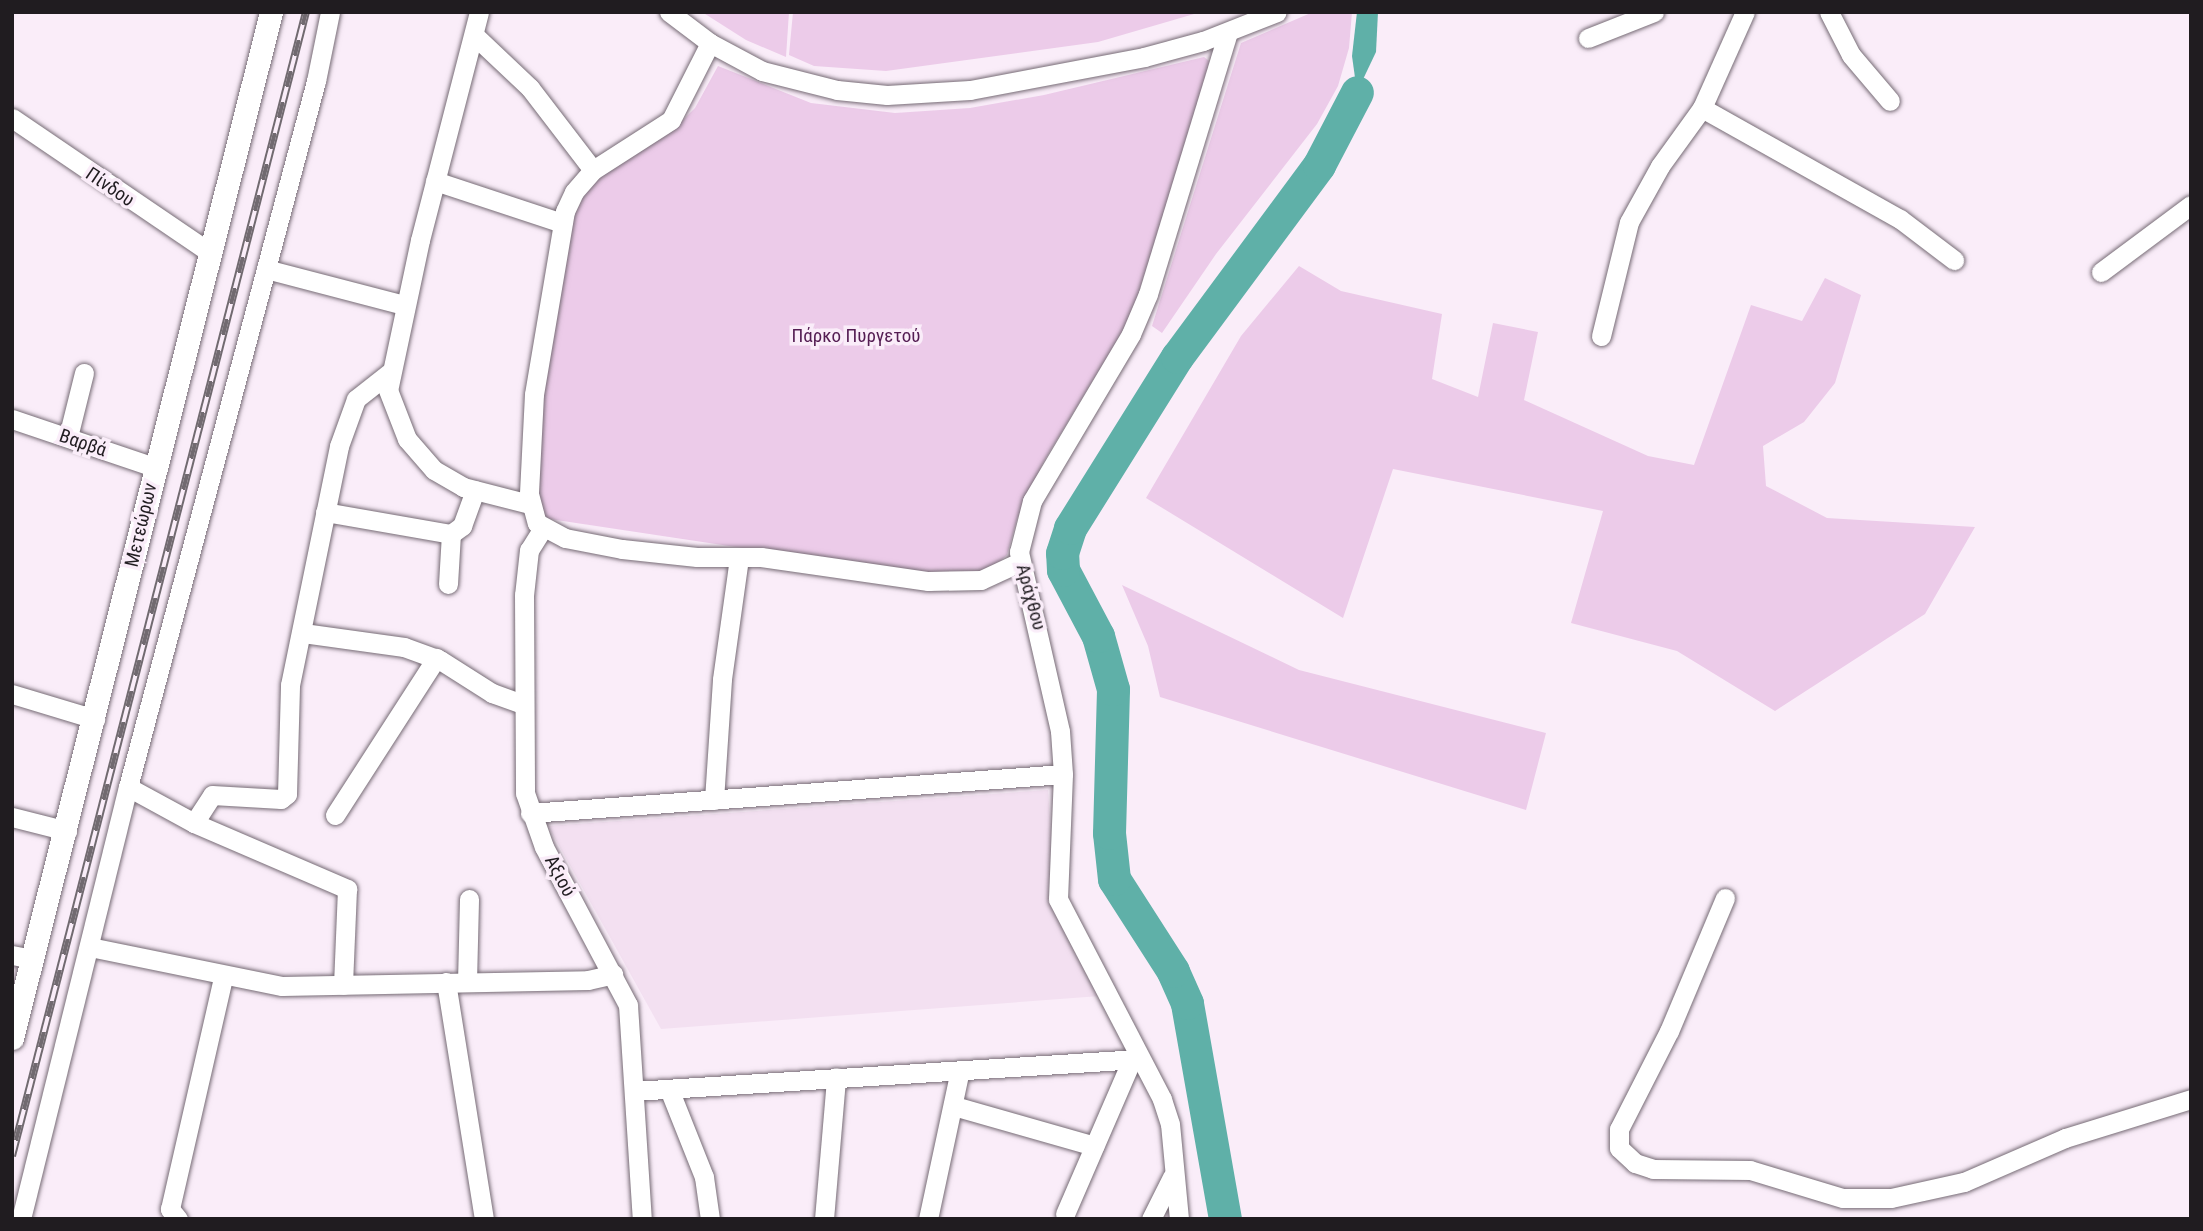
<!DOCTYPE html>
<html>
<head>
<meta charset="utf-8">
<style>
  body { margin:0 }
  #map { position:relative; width:2203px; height:1231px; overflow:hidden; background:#faedf9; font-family:"Roboto Condensed",sans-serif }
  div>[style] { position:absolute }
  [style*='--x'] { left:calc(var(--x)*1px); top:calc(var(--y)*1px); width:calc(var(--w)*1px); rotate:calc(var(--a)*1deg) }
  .built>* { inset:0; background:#f3e0f1 }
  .green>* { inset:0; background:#eccbe9 }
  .water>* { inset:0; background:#5fb0a8 }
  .river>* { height:33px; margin:-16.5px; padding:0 16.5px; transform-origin:16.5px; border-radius:16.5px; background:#5fb0a8 }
  .roads { filter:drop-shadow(0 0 2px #766b75) drop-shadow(0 0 2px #766b75) }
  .minor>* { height:19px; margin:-9.5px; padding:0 9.5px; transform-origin:9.5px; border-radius:9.5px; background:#fff }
  .major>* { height:23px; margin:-11.5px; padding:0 11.5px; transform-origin:11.5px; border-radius:11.5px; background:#fff }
  .rail>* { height:8px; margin-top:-4px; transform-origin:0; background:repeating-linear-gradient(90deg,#faedf9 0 16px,#716a70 0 32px); box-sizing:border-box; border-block:2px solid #716a70 }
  span { translate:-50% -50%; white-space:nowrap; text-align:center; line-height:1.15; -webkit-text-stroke:7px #faedf9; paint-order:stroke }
  .street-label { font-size:19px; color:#201c20 }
  .park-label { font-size:19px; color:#541d53 }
  .frame { position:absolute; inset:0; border:14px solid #201c20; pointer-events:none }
</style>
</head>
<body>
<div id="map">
  <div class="built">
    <div style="clip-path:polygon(1048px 790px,1057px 916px,1100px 996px,661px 1029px,548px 826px)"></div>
  </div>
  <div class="green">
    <div style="clip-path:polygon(702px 12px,789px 12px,786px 57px,746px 40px)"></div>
    <div style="clip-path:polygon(793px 12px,1201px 12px,1098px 42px,886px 71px,814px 66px,789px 55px)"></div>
    <div style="clip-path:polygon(1313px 12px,1352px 12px,1349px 48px,1338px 86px,1317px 124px,1216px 254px,1162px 333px,1152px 326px,1241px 43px)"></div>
    <div style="clip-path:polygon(1204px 57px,1213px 64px,1130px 319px,1044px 461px,1017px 519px,1007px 555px,987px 572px,934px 577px,543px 518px,537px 508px,540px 420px,568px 228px,593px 177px,678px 125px,695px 108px,718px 66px,811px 103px,895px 113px,970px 108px,1044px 95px)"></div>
    <div style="clip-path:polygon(1299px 266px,1341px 291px,1442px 314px,1432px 379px,1478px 397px,1493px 323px,1538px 332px,1524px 400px,1648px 456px,1694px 465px,1751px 305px,1802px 321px,1825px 278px,1861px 295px,1835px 383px,1804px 422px,1763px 446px,1766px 486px,1827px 518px,1975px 527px,1925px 614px,1775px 711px,1677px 651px,1571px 623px,1603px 511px,1393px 469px,1343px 618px,1146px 498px,1241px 336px)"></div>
    <div style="clip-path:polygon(1122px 585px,1299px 670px,1546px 733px,1526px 810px,1160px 697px,1148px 646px)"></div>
  </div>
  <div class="water">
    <div style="clip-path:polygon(1357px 12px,1378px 12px,1376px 52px,1357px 92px,1352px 56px)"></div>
  </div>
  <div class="river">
    <div style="--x:1225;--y:1219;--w:219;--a:-100"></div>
    <div style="--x:1187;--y:1003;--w:35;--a:-114"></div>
    <div style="--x:1173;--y:971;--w:109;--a:-122.7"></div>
    <div style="--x:1114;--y:879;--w:46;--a:-96.2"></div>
    <div style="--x:1109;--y:833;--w:144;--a:-88.4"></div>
    <div style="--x:1113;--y:689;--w:55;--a:-105.8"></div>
    <div style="--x:1098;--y:636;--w:75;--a:-117.9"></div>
    <div style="--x:1063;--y:570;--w:17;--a:-93"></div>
    <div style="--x:1062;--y:553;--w:26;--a:-72"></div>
    <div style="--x:1070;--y:528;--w:202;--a:-58"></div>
    <div style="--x:1177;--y:357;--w:239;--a:-53.5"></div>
    <div style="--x:1319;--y:165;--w:82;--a:-62.5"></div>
  </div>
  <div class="roads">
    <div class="minor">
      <div style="--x:479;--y:12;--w:236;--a:104.5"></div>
      <div style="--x:420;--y:240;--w:153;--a:102"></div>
      <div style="--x:388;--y:390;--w:53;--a:68.8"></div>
      <div style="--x:407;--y:439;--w:41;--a:48.9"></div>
      <div style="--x:434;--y:470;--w:34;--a:30"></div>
      <div style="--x:463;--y:487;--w:68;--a:14.4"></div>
      <div style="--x:669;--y:12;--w:51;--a:37.1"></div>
      <div style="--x:710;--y:43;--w:59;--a:28.3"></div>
      <div style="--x:762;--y:71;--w:77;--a:14.2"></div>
      <div style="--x:837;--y:90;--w:50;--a:5.7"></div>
      <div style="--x:887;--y:95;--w:83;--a:-3.4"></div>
      <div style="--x:970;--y:90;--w:177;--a:-10.7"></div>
      <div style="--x:1144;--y:57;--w:61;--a:-15.2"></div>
      <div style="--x:1203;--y:41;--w:79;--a:-21.4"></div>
      <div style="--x:1829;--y:12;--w:48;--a:62.9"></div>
      <div style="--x:1851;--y:55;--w:60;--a:49.7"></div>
      <div style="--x:474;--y:35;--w:77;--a:43.4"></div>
      <div style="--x:530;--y:88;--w:103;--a:52.5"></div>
      <div style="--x:1588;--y:38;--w:71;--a:-21.5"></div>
      <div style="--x:710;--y:43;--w:86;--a:116.9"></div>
      <div style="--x:671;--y:120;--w:93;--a:147.3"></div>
      <div style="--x:593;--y:170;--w:29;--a:131"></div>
      <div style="--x:574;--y:192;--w:21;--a:115"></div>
      <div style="--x:565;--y:211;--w:186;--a:99.6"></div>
      <div style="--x:534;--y:394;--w:100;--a:92.9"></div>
      <div style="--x:529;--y:494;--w:30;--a:75"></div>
      <div style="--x:537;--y:523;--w:32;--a:28"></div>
      <div style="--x:565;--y:538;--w:58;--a:10.9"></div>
      <div style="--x:622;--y:549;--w:75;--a:6.1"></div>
      <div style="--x:697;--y:557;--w:64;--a:0"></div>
      <div style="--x:761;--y:557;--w:169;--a:8.2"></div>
      <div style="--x:928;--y:581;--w:53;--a:-1.1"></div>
      <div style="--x:981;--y:580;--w:43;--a:-24.8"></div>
      <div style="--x:1702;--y:108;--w:227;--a:29.3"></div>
      <div style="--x:1900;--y:219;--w:68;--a:37.2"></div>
      <div style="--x:12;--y:118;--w:238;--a:34.2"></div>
      <div style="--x:435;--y:181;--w:134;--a:18.3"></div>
      <div style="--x:266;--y:269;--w:143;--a:14.6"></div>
      <div style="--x:2101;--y:272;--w:112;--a:-36.7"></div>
      <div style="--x:1601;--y:336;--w:117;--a:-76.2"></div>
      <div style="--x:1629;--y:222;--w:64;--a:-61"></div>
      <div style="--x:1660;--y:166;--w:72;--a:-54.1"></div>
      <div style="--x:1702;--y:108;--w:105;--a:-65.9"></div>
      <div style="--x:12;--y:419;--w:150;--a:18.7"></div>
      <div style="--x:68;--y:437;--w:66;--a:-76"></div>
      <div style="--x:325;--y:512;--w:128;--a:9.9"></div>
      <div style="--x:451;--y:534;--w:14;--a:-36"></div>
      <div style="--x:462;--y:526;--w:38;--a:-70"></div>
      <div style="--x:543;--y:528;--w:26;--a:122"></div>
      <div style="--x:529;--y:550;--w:45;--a:96.3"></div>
      <div style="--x:524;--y:595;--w:198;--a:89.7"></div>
      <div style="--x:525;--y:793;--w:57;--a:70.6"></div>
      <div style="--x:544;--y:847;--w:179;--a:62"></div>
      <div style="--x:628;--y:1005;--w:214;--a:86.3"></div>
      <div style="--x:448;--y:584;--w:50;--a:-86.6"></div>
      <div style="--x:303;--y:633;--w:102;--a:7.9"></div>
      <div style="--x:404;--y:647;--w:38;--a:20"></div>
      <div style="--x:440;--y:660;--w:62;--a:32.4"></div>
      <div style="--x:492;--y:693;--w:32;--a:20"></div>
      <div style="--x:12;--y:694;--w:87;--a:16.8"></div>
      <div style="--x:128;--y:787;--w:75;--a:28.6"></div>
      <div style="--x:194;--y:823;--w:167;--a:23.3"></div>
      <div style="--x:347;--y:889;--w:96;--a:92.4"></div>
      <div style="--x:714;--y:800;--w:121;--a:-86.2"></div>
      <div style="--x:722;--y:679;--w:122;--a:-82"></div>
      <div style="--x:530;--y:813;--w:534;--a:-4.18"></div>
      <div style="--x:335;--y:815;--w:187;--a:-57.2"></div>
      <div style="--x:12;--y:817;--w:57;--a:14.3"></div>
      <div style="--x:194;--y:823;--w:33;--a:-57"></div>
      <div style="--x:212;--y:795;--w:69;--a:3.3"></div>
      <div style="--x:281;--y:799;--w:8;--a:-40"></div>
      <div style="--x:287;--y:794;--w:109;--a:-88.4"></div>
      <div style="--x:290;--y:685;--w:244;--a:-78.4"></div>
      <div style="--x:339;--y:446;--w:50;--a:-70.1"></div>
      <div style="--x:356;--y:399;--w:42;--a:-38.2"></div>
      <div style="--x:1725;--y:898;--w:144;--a:112.8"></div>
      <div style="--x:1669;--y:1031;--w:110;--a:117"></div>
      <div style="--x:1619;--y:1129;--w:19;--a:90"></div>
      <div style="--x:1619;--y:1148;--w:22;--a:43"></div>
      <div style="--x:1635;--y:1163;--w:19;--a:18"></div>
      <div style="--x:1653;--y:1169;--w:97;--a:0.6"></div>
      <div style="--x:1750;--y:1170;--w:97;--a:16.8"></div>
      <div style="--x:1843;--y:1198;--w:48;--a:0"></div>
      <div style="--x:1891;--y:1198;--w:75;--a:-12.4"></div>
      <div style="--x:1964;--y:1182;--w:110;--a:-23.5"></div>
      <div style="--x:2065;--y:1138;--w:132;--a:-17.2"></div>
      <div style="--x:90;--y:947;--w:196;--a:11.5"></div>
      <div style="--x:282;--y:986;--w:306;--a:-1.1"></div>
      <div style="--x:588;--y:980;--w:26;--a:-13"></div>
      <div style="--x:12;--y:955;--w:21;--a:11"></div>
      <div style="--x:446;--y:982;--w:240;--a:80.9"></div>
      <div style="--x:467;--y:982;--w:83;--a:-88.6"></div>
      <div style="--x:669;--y:1089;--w:95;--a:68.3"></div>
      <div style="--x:704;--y:1177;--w:42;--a:81.9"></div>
      <div style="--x:634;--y:1091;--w:506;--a:-3.63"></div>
      <div style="--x:954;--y:1106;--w:146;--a:15.9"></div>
      <div style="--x:1065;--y:1214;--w:169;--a:-66.6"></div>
      <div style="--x:21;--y:1219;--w:445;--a:-76.1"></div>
      <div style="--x:128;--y:787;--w:731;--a:-75.09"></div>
      <div style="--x:316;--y:81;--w:70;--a:-78.5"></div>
      <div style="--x:178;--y:1219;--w:13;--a:-129"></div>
      <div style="--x:170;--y:1209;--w:238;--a:-77.1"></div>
      <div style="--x:824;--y:1219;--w:142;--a:-85.1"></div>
      <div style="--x:928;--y:1219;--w:152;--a:-77.9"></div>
      <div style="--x:1151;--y:1219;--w:47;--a:-63.4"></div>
      <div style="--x:1179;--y:1219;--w:95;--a:-95.4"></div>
      <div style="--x:1170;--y:1124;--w:26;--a:-108"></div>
      <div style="--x:1162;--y:1099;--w:225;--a:-117.5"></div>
      <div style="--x:1058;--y:899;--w:125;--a:-87.7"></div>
      <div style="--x:1063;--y:774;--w:43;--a:-94"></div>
      <div style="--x:1060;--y:731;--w:184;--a:-102.9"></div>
      <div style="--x:1019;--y:552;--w:53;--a:-75.7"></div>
      <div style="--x:1032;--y:501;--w:194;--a:-59.3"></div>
      <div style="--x:1131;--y:334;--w:43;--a:-67"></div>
      <div style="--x:1148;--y:294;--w:273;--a:-73"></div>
    </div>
    <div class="major">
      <div style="--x:12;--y:1038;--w:1058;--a:-75.83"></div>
    </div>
  </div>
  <div class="rail">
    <div style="--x:12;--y:1156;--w:1181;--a:-75.59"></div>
  </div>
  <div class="street-label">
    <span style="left:110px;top:187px;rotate:34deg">Πίνδου</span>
    <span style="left:83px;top:443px;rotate:19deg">Βαρβά</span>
    <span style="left:141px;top:525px;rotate:-77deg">Μετεώρων</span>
    <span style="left:1031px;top:597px;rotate:75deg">Αράχθου</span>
    <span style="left:560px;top:876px;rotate:62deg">Αξιού</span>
  </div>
  <div class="park-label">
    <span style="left:856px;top:336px">Πάρκο Πυργετού</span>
  </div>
  <div class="frame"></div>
</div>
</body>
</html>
